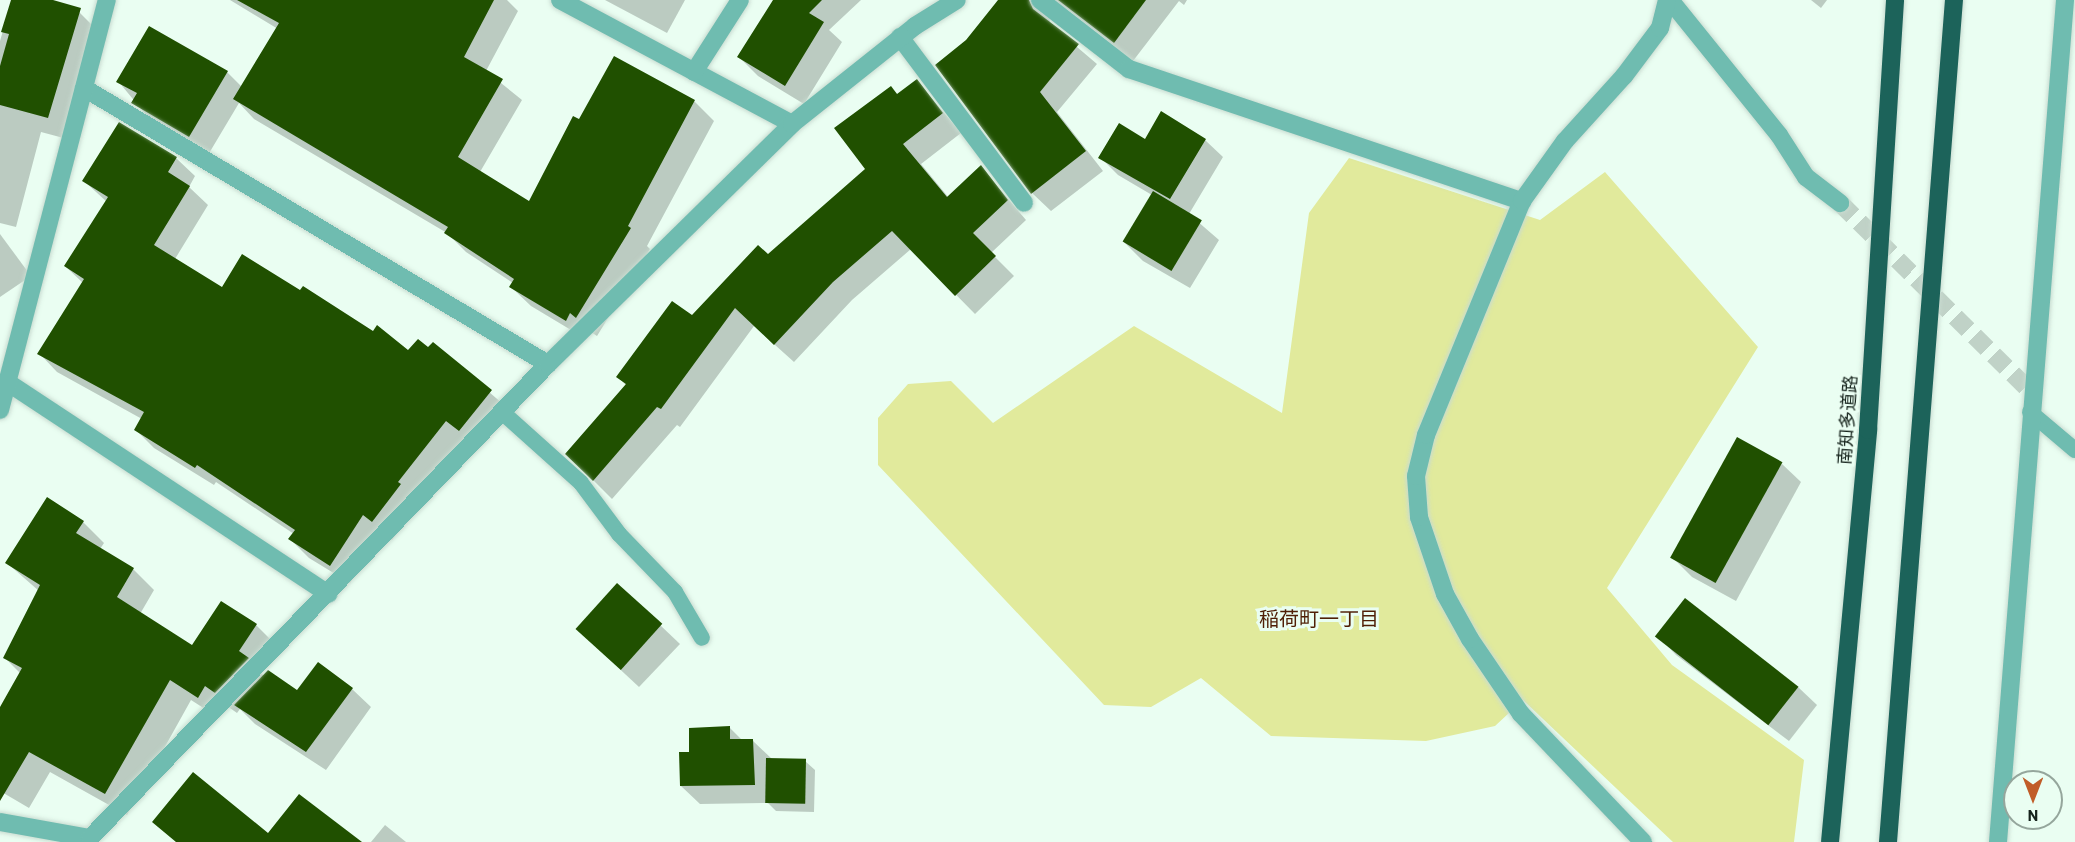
<!DOCTYPE html>
<html>
<head>
<meta charset="utf-8">
<style>
  body { margin:0 }
  #map { position:relative; width:2075px; height:842px; overflow:hidden; background:#eafef2; font-family:Barlow,"Noto Sans JP",sans-serif }
  div>[style] { position:absolute }
  [style*='--x'] { left:calc(var(--x)*1px); top:calc(var(--y)*1px); width:calc(var(--w)*1px); rotate:calc(var(--a)*1deg) }
  .green>* { inset:0; background:#e1ea9c }
  .shadow>* { inset:0; background:#0003 }
  .building>* { inset:0; background:#205000; transform-origin:0 0 }
  .street-tunnel>* { height:18px; margin-top:-9px; transform-origin:0; background:repeating-linear-gradient(90deg,#c0d2c7 0 18px,transparent 0 27px) }
  .roads { filter:drop-shadow(0 0 2px #c8dbd0) drop-shadow(0 0 2px #c8dbd0) }
  .lane>* { height:16px; margin:-8px; padding:0 8px; transform-origin:8px; border-radius:8px; background:#6fbcb0 }
  .street>* { height:18px; margin:-9px; padding:0 9px; transform-origin:9px; border-radius:9px; background:#6fbcb0 }
  .highway>* { height:18px; margin:-9px; padding:0 9px; transform-origin:9px; border-radius:9px; background:#1c635a }
  span { translate:-50% -50%; white-space:nowrap; text-align:center; line-height:1.15; -webkit-text-stroke:6px #eafef2; paint-order:stroke }
  .street-label { font-size:18px; color:#16231c }
  .neighbourhood-label { font-size:20px; color:#4f1f06 }
  .north { position:absolute; left:2003px; top:770px; width:60px; height:60px; box-sizing:border-box; background:#eafef2; border:2px solid #95a69c; border-radius:50%; rotate:180deg; font-size:16px; font-weight:700; line-height:24px; text-align:center; color:#16231c }
  .north::after { content:''; display:block; margin:auto; width:21px; height:27px; background:#c15d28; clip-path:polygon(50% 0,100% 100%,50% 72%,0 100%) }
</style>
</head>
<body>
<div id="map">
  <div class="green">
    <div style="clip-path:polygon(1349px 158px,1540px 220px,1605px 172px,1758px 347px,1607px 588px,1672px 665px,1804px 760px,1794px 842px,1673px 842px,1523px 700px,1495px 726px,1426px 741px,1271px 736px,1201px 678px,1151px 707px,1104px 705px,878px 465px,878px 418px,908px 384px,951px 381px,993px 423px,1134px 326px,1282px 413px,1309px 213px)"></div>
  </div>
  <div class="shadow">
    <div style="clip-path:polygon(12px 0,47px 0,75px 8px,98px 31px,71px 140px,41px 132px,16px 227px,0 223px,0 41px)"></div>
    <div style="clip-path:polygon(230px 0,507px 0,518px 11px,486px 71px,522px 100px,480px 172px,530px 203px,580px 121px,694px 101px,714px 121px,647px 246px,650px 249px,597px 336px,591px 332px,586px 339px,531px 306px,511px 287px,513px 283px,466px 252px,447px 233px,254px 119px,239px 103px,208px 155px,151px 121px,118px 81px,227px 72px,242px 87px,278px 29px)"></div>
    <div style="clip-path:polygon(605px 0,685px 0,667px 33px)"></div>
    <div style="clip-path:polygon(775px 0,861px 0,829px 30px,842px 42px,804px 104px,758px 76px,739px 57px)"></div>
    <div style="clip-path:polygon(1000px 0,1187px 0,1184px 5px,1179px 1px,1133px 61px,1067px 9px,1056px 8px,1049px 13px,1050px 24px,1097px 64px,1057px 112px,1103px 171px,1051px 211px,1032px 193px,967px 41px)"></div>
    <div style="clip-path:polygon(1811px 0,1827px 0,1821px 8px)"></div>
    <div style="clip-path:polygon(917px 81px,961px 133px,921px 164px,949px 198px,981px 167px,1026px 220px,991px 253px,1014px 276px,975px 314px,911px 249px,852px 300px,794px 362px,754px 326px,680px 427px,677px 425px,612px 499px,586px 473px,627px 386px,618px 377px,768px 256px,867px 169px,891px 88px,898px 95px)"></div>
    <div style="clip-path:polygon(1205px 140px,1223px 157px,1189px 214px,1219px 240px,1190px 288px,1143px 261px,1124px 242px,1152px 195px,1118px 175px,1100px 157px,1145px 141px)"></div>
    <div style="clip-path:polygon(176px 158px,195px 176px,189px 187px,208px 205px,175px 259px,222px 289px,301px 292px,408px 352px,428px 350px,433px 344px,510px 410px,419px 504px,392px 540px,382px 532px,350px 583px,309px 558px,290px 539px,294px 534px,216px 482px,214px 485px,154px 448px,136px 430px,142px 419px,57px 372px,39px 353px,83px 283px,65px 266px,107px 202px,84px 181px)"></div>
    <div style="clip-path:polygon(0 234px,31px 276px,0 297px)"></div>
    <div style="clip-path:polygon(1782px 464px,1801px 482px,1736px 601px,1692px 577px,1673px 558px)"></div>
    <div style="clip-path:polygon(83px 522px,104px 543px,100px 549px,133px 569px,154px 590px,140px 614px,192px 648px,256px 625px,277px 646px,260px 672px,264px 676px,298px 692px,352px 689px,371px 707px,326px 770px,255px 724px,240px 709px,237px 713px,227px 706px,219px 718px,191px 700px,127px 815px,50px 772px,29px 808px,0 791px,0 710px,21px 674px,5px 658px,39px 591px,7px 563px)"></div>
    <div style="clip-path:polygon(618px 585px,680px 644px,639px 687px,596px 647px)"></div>
    <div style="clip-path:polygon(1658px 636px,1798px 687px,1817px 705px,1789px 741px,1676px 655px)"></div>
    <div style="clip-path:polygon(730px 728px,742px 740px,752px 740px,772px 759px,805px 761px,815px 770px,814px 812px,776px 811px,768px 803px,700px 804px,681px 786px,691px 753px)"></div>
    <div style="clip-path:polygon(385px 825px,406px 842px,371px 842px)"></div>
  </div>
  <div class="building">
    <div style="clip-path:polygon(11px 0,53px 0,81px 8px,48px 118px,0 105px,0 66px,9px 34px,1px 32px)"></div>
    <div style="clip-path:polygon(237px 0,494px 0,464px 57px,503px 79px,458px 157px,529px 201px,573px 116px,579px 119px,614px 56px,695px 100px,628px 226px,631px 228px,576px 318px,570px 313px,566px 321px,509px 287px,514px 279px,444px 233px,448px 227px,233px 99px,279px 23px)"></div>
    <div style="clip-path:polygon(773px 0,822px 0,809px 13px,824px 22px,785px 86px,737px 57px)"></div>
    <div style="clip-path:polygon(998px 0,1029px 0,1033px 9px,1079px 44px,1040px 92px,1086px 151px,1031px 194px,935px 65px,966px 40px)"></div>
    <div style="clip-path:polygon(1058px 0,1146px 0,1114px 43px)"></div>
    <div style="clip-path:polygon(149px 26px,228px 71px,189px 137px,131px 103px,137px 93px,116px 82px)"></div>
    <div style="clip-path:polygon(917px 79px,943px 113px,903px 144px,947px 197px,981px 165px,1008px 200px,973px 233px,996px 256px,955px 296px,892px 231px,833px 282px,774px 345px,735px 308px,661px 409px,657px 407px,593px 481px,565px 454px,626px 384px,616px 377px,672px 301px,692px 315px,758px 245px,768px 254px,865px 169px,834px 128px,891px 86px,897px 94px)"></div>
    <div style="clip-path:polygon(1161px 111px,1206px 139px,1170px 199px,1098px 158px,1119px 123px,1145px 139px)"></div>
    <div style="clip-path:polygon(119px 122px,177px 157px,168px 172px,190px 186px,154px 245px,222px 287px,242px 254px,300px 290px,303px 286px,373px 331px,377px 325px,408px 350px,418px 339px,428px 347px,433px 342px,492px 390px,459px 431px,446px 421px,398px 482px,401px 484px,372px 522px,363px 515px,330px 566px,288px 539px,295px 530px,197px 465px,195px 468px,134px 430px,144px 412px,37px 354px,84px 279px,64px 266px,108px 197px,82px 181px)"></div>
    <div style="left:1153px;top:191px;width:57px;height:59px;rotate:31deg"></div>
    <div style="left:1737px;top:437px;width:52px;height:138px;rotate:29deg"></div>
    <div style="clip-path:polygon(47px 497px,84px 521px,76px 533px,134px 568px,117px 597px,192px 645px,221px 601px,257px 624px,239px 651px,249px 658px,215px 693px,205px 686px,198px 698px,170px 680px,105px 794px,29px 752px,0 801px,0 707px,22px 668px,3px 658px,40px 585px,5px 563px)"></div>
    <div style="left:617px;top:583px;width:61px;height:62px;rotate:42deg"></div>
    <div style="left:1685px;top:598px;width:144px;height:49px;rotate:38deg"></div>
    <div style="clip-path:polygon(318px 662px,353px 688px,306px 752px,234px 705px,268px 670px,297px 690px)"></div>
    <div style="clip-path:polygon(730px 726px,730px 739px,753px 739px,755px 785px,680px 786px,679px 752px,689px 752px,689px 728px)"></div>
    <div style="left:766px;top:758px;width:40px;height:45px;rotate:1deg"></div>
    <div style="clip-path:polygon(193px 772px,268px 833px,299px 794px,362px 842px,176px 842px,152px 822px)"></div>
  </div>
  <div class="street-tunnel">
    <div style="--x:1840;--y:203;--w:269;--a:44.7"></div>
  </div>
  <div class="roads">
    <div class="lane">
      <div style="--x:502;--y:412;--w:106;--a:41.9"></div>
      <div style="--x:581;--y:483;--w:64;--a:53.3"></div>
      <div style="--x:619;--y:534;--w:81;--a:46"></div>
      <div style="--x:675;--y:592;--w:53;--a:59.6"></div>
      <div style="--x:2030;--y:412;--w:59;--a:40.2"></div>
    </div>
    <div class="street">
      <div style="--x:560;--y:0;--w:263;--a:28.1"></div>
      <div style="--x:1040;--y:0;--w:113;--a:37.8"></div>
      <div style="--x:1129;--y:69;--w:415;--a:18.6"></div>
      <div style="--x:1670;--y:0;--w:174;--a:51.1"></div>
      <div style="--x:1779;--y:135;--w:50;--a:57.3"></div>
      <div style="--x:1806;--y:177;--w:43;--a:37.4"></div>
      <div style="--x:900;--y:37;--w:207;--a:53.2"></div>
      <div style="--x:694;--y:72;--w:85;--a:-57.4"></div>
      <div style="--x:84;--y:88;--w:540;--a:30.75"></div>
      <div style="--x:7;--y:382;--w:385;--a:33.4"></div>
      <div style="--x:0;--y:410;--w:424;--a:-75.4"></div>
      <div style="--x:0;--y:822;--w:91;--a:10.1"></div>
      <div style="--x:90;--y:838;--w:659;--a:-45.98"></div>
      <div style="--x:548;--y:364;--w:342;--a:-44.5"></div>
      <div style="--x:792;--y:124;--w:157;--a:-38.5"></div>
      <div style="--x:915;--y:26;--w:49;--a:-31.8"></div>
      <div style="--x:1643;--y:842;--w:177;--a:-133.6"></div>
      <div style="--x:1521;--y:714;--w:91;--a:-124.2"></div>
      <div style="--x:1470;--y:639;--w:51;--a:-119.1"></div>
      <div style="--x:1445;--y:594;--w:81;--a:-108.7"></div>
      <div style="--x:1419;--y:517;--w:41;--a:-94.2"></div>
      <div style="--x:1416;--y:476;--w:42;--a:-76.3"></div>
      <div style="--x:1426;--y:435;--w:253;--a:-67.7"></div>
      <div style="--x:1522;--y:201;--w:74;--a:-54.4"></div>
      <div style="--x:1565;--y:141;--w:88;--a:-47.8"></div>
      <div style="--x:1624;--y:76;--w:60;--a:-53.1"></div>
      <div style="--x:1660;--y:28;--w:29;--a:-76"></div>
      <div style="--x:1998;--y:842;--w:845;--a:-85.45"></div>
    </div>
    <div class="highway">
      <div style="--x:1830;--y:842;--w:414;--a:-84.7"></div>
      <div style="--x:1868;--y:430;--w:431;--a:-86.4"></div>
      <div style="--x:1888;--y:842;--w:845;--a:-85.52"></div>
    </div>
  </div>
  <div class="street-label">
    <span style="left:1847px;top:420px;rotate:-86deg">南知多道路</span>
  </div>
  <div class="neighbourhood-label">
    <span style="left:1319px;top:618px">稲荷町一丁目</span>
  </div>
  <div class="north">N</div>
</div>
</body>
</html>
